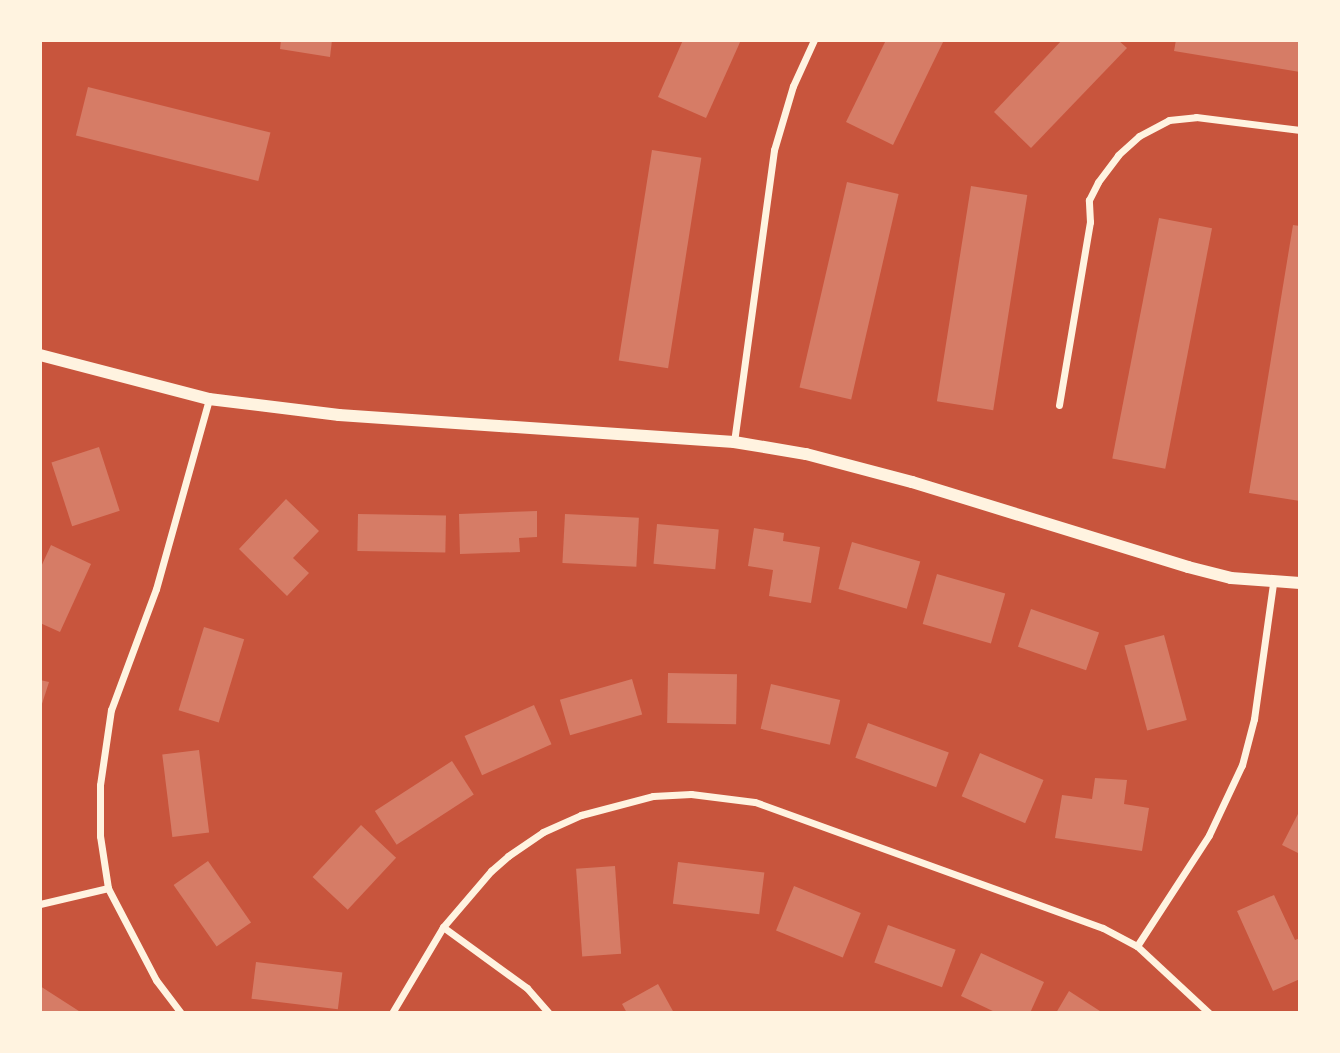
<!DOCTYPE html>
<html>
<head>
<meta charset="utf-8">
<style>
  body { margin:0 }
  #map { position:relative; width:1340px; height:1053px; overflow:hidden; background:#c8553d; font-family:"Playfair Display",serif }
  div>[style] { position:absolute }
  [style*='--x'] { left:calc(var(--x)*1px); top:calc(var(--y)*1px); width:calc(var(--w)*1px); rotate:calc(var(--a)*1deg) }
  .building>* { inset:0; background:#d67c66; transform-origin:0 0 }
  .minor>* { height:7px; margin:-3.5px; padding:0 3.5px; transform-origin:3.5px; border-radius:3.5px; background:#fff3e0 }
  .tertiary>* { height:12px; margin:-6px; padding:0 6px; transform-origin:6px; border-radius:6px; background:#fff3e0 }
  span { translate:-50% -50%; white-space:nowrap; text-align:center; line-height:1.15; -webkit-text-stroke:7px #fff3e0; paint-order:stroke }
  .frame { position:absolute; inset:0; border:42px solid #fff3e0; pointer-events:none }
</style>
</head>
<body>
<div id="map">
  <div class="building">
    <div style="clip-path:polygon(281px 40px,332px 40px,330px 57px,280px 49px)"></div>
    <div style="clip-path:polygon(683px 40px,741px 40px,706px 118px,658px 97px)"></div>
    <div style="clip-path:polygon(886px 40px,944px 40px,893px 145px,846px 122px)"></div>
    <div style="clip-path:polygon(1062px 40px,1118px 40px,1127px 48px,1031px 148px,994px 112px)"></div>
    <div style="clip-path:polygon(1176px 40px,1300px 40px,1300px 72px,1174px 51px)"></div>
    <div style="left:88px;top:87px;width:188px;height:50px;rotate:14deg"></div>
    <div style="left:652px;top:150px;width:50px;height:213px;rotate:9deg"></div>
    <div style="left:847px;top:182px;width:53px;height:211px;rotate:13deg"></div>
    <div style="left:971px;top:186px;width:57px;height:218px;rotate:9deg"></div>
    <div style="left:1159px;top:218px;width:54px;height:245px;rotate:11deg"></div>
    <div style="clip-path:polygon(1293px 225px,1300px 226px,1300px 501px,1249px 493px)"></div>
    <div style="left:99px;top:447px;width:67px;height:50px;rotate:72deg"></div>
    <div style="clip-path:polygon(286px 499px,319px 531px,293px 558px,309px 573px,287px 596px,239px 549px)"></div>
    <div style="clip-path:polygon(537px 511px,537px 537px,519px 538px,520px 552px,460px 554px,459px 514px)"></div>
    <div style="left:358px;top:514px;width:88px;height:37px;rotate:1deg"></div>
    <div style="left:565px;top:514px;width:74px;height:49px;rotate:3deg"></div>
    <div style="left:657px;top:524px;width:62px;height:40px;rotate:5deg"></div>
    <div style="clip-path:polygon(754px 528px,784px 533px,783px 541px,820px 547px,811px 603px,769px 596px,773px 570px,748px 566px)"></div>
    <div style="left:852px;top:542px;width:71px;height:49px;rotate:16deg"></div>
    <div style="clip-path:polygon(51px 545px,91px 564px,60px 632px,40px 623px,40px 569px)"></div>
    <div style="left:937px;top:574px;width:71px;height:52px;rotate:16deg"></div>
    <div style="left:1031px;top:609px;width:72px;height:40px;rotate:19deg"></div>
    <div style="left:204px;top:627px;width:42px;height:87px;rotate:17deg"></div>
    <div style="left:1164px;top:635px;width:88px;height:41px;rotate:75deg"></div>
    <div style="left:668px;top:673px;width:69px;height:50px;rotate:1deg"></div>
    <div style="left:632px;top:679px;width:37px;height:75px;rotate:74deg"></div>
    <div style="clip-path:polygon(40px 680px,49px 682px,41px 707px,40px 707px)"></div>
    <div style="left:771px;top:684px;width:71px;height:46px;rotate:13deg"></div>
    <div style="left:534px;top:705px;width:43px;height:76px;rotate:66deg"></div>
    <div style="left:868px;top:723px;width:86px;height:37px;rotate:20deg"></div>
    <div style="left:199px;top:750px;width:83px;height:37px;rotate:83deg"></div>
    <div style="left:980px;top:753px;width:69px;height:47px;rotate:23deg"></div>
    <div style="left:452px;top:761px;width:40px;height:92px;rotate:57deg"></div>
    <div style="clip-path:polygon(1095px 778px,1127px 780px,1124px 804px,1149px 808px,1142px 851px,1055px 838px,1062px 795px,1092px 799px)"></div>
    <div style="clip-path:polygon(1300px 810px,1300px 854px,1282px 845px)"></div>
    <div style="left:361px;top:825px;width:48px;height:71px;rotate:43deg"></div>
    <div style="left:208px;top:861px;width:75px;height:42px;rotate:55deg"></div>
    <div style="left:678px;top:862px;width:87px;height:42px;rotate:7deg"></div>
    <div style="left:615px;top:866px;width:88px;height:39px;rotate:86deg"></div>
    <div style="left:794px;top:886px;width:72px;height:48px;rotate:22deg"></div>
    <div style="clip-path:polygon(1274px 895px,1295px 940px,1300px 938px,1300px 979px,1273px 991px,1237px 911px)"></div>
    <div style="left:888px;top:925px;width:72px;height:40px;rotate:20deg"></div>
    <div style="clip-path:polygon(981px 953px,1044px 982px,1030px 1013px,997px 1013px,961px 996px)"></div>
    <div style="left:256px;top:962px;width:87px;height:37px;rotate:7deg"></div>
    <div style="clip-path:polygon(658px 984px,674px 1013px,627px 1013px,622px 1004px)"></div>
    <div style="clip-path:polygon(40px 986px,82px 1013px,40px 1013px)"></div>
    <div style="clip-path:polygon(1069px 991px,1103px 1013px,1056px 1013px)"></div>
  </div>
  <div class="minor">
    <div style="--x:1059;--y:405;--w:186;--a:-80.4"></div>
    <div style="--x:1090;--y:222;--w:22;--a:-93"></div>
    <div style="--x:1089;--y:200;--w:20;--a:-63"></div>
    <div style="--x:1098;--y:182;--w:34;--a:-53"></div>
    <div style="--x:1118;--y:155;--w:28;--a:-42"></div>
    <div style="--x:1139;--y:136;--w:34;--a:-28"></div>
    <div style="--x:1169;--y:120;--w:27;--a:-6"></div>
    <div style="--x:1196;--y:117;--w:105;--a:7.1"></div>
    <div style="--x:734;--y:442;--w:295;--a:-82.2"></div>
    <div style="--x:774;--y:150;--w:67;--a:-73.5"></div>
    <div style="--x:793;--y:86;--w:51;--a:-65.5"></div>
    <div style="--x:40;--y:904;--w:70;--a:-13.2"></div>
    <div style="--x:443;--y:927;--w:104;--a:36"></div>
    <div style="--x:527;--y:988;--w:33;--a:49"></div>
    <div style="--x:1137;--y:946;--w:132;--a:-57"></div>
    <div style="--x:1209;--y:835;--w:77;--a:-64.8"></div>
    <div style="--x:1242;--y:765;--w:48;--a:-75.4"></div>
    <div style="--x:1254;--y:719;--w:137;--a:-82"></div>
    <div style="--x:181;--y:1013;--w:41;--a:-127.1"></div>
    <div style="--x:156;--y:980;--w:104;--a:-117.6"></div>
    <div style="--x:108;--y:888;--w:53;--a:-98.7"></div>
    <div style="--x:100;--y:836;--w:51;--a:-90"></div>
    <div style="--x:100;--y:785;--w:76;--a:-81.7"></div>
    <div style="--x:111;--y:710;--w:129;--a:-69.6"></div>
    <div style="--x:156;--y:589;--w:197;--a:-74.4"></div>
    <div style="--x:392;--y:1013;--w:100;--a:-59.3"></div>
    <div style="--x:443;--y:927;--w:74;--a:-49.4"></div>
    <div style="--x:491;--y:871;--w:23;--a:-41"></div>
    <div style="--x:508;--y:856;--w:42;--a:-34.4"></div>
    <div style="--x:543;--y:832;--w:42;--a:-24.1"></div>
    <div style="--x:581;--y:815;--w:74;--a:-14.8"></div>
    <div style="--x:653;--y:796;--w:38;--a:-3"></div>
    <div style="--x:691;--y:794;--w:64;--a:7.1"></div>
    <div style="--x:755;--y:802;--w:370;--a:19.9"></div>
    <div style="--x:1103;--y:928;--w:38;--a:28"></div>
    <div style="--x:1137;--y:946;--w:98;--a:42.9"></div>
  </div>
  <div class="tertiary">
    <div style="--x:40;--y:355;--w:175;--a:14.6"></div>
    <div style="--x:209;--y:399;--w:131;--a:7"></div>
    <div style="--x:339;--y:415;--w:396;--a:3.9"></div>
    <div style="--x:734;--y:442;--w:73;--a:9.5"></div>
    <div style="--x:806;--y:454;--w:110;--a:14.8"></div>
    <div style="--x:912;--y:482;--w:289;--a:17.1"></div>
    <div style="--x:1188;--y:567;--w:44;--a:14.3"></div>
    <div style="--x:1231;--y:578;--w:69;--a:4.1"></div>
  </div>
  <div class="frame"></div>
</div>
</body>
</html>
